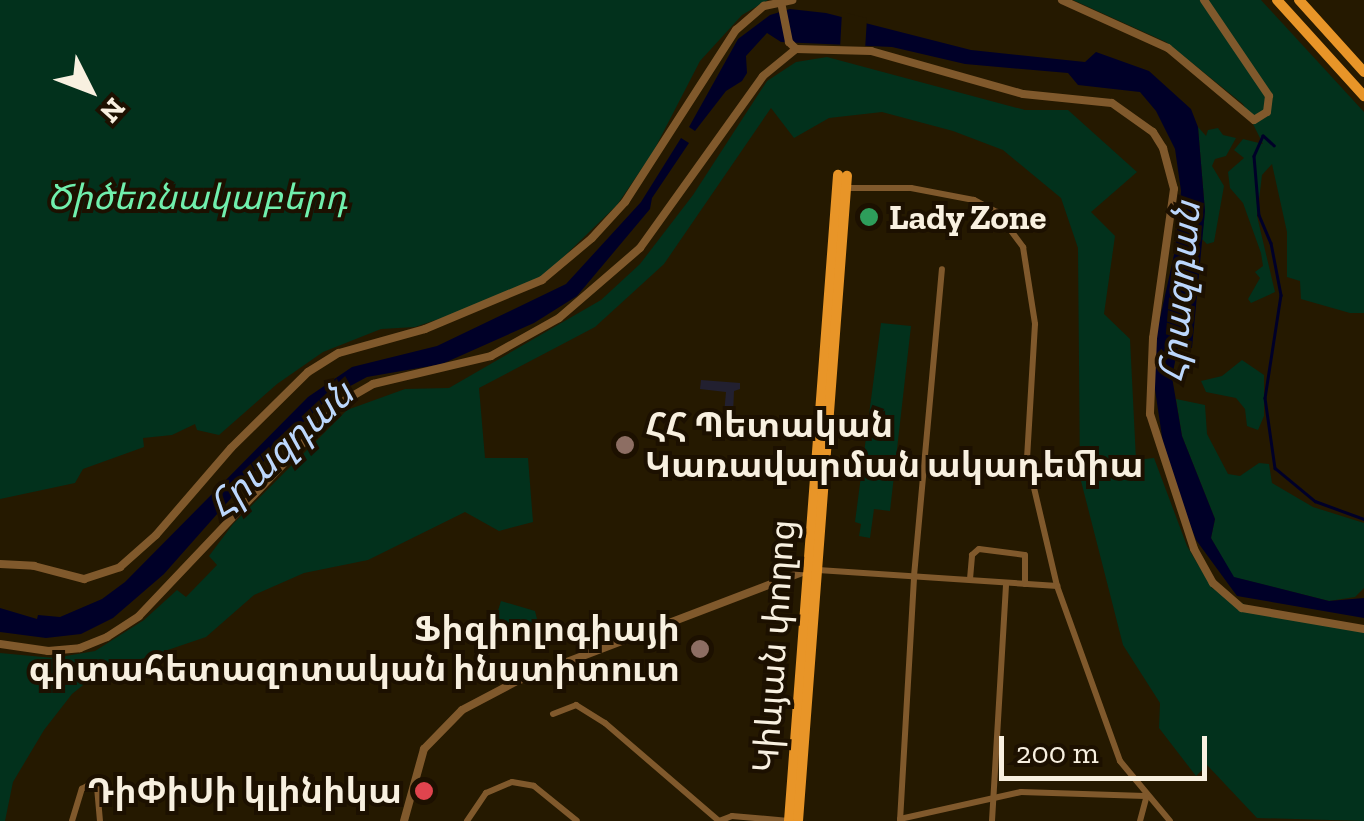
<!DOCTYPE html>
<meta charset="utf-8">
<style>
body{margin:0}
#map{position:relative;width:1364px;height:821px;overflow:hidden;background:#251900;font-family:"Zilla Slab","Noto Sans Armenian",serif}
div>[style]{position:absolute}
.industrial>*{inset:0;background:#222030}
.green>*{inset:0;background:#02311c}
.water>*{inset:0;background:#000028}
.pier>*{inset:0;background:#251900}
.stream>*{height:2.5px;margin:-1.25px;padding:0 1.25px;transform-origin:1.25px;border-radius:1.25px;background:#000028}
.minor>*{height:6px;margin:-3px;padding:0 3px;transform-origin:3px;border-radius:3px;background:#80592c}
.tertiary>*{height:8px;margin:-4px;padding:0 4px;transform-origin:4px;border-radius:4px;background:#80592c}
.primary>*{height:10px;margin:-5px;padding:0 5px;transform-origin:5px;border-radius:5px;background:#e89528}
.dots>*{width:28px;height:28px;translate:-50% -50%;box-sizing:border-box;border:5px solid #1c1000;border-radius:50%}
span{translate:-50% -50%;white-space:nowrap;text-align:center;line-height:1.15;-webkit-text-stroke:8px #1c1000;paint-order:stroke}
.park-label{font-size:35px;color:#70efad;font-style:italic}
.poi-label{font-size:35px;color:#f8f0e0;font-weight:700}
.left{translate:0 -50%;text-align:left}
.right{translate:-100% -50%;text-align:right}
.street-label{font-size:35px;color:#f8f0e0}
.water-label{font-size:38px;color:#bcd7fc;font-style:italic}
.north{position:absolute;left:40px;top:40px;width:100px;height:100px;-webkit-text-stroke:8px #1c1000;paint-order:stroke;rotate:132deg;font-size:28px;font-weight:700;line-height:40px;text-align:center;color:#f8f0e0}
.north::after{content:'';display:block;margin:auto;width:35px;height:45px;background:#f8f0e0;clip-path:polygon(50% 0,100% 100%,50% 72%,0 100%)}
.scale{position:absolute;left:999px;top:736px;width:208px;height:45px;box-sizing:border-box;border:5px solid #f8f0e0;border-top:0;padding-left:12px;font-size:30px;line-height:35px;white-space:nowrap;color:#f8f0e0;-webkit-text-stroke:8px #1c1000;paint-order:stroke}
</style>
<div id="map">
<div class="industrial">
<div style="clip-path:polygon(701px 380px,740px 383px,740px 389px,734px 391px,732px 437px,722px 436px,726px 392px,700px 389px)"></div>
</div>
<div class="green">
<div style="clip-path:polygon(0 0,768px 0,742px 15px,700px 61px,653px 152px,617px 205px,545px 275px,486px 303px,415px 327px,381px 329px,323px 352px,277px 384px,219px 435px,197px 430px,195px 424px,172px 435px,143px 438px,144px 447px,83px 469px,75px 483px,0 499px)"></div>
<div style="clip-path:polygon(1073px 0,1261px 0,1364px 112px,1364px 313px,1350px 313px,1301px 299px,1300px 281px,1287px 277px,1287px 232px,1272px 164px,1262px 175px,1257px 216px,1275px 292px,1251px 303px,1248px 299px,1260px 278px,1255px 272px,1263px 266px,1261px 253px,1243px 203px,1230px 188px,1228px 172px,1244px 158px,1234px 150px,1243px 139px,1263px 144px,1243px 104px,1166px 42px)"></div>
<div style="clip-path:polygon(827px 57px,1025px 110px,1068px 110px,1137px 172px,1091px 212px,1115px 236px,1104px 314px,1130px 339px,1136px 460px,1154px 458px,1187px 546px,1212px 588px,1252px 608px,1342px 626px,1364px 625px,1364px 821px,1257px 818px,1207px 765px,1196px 776px,1159px 728px,1160px 703px,1123px 645px,1080px 477px,1078px 248px,1061px 198px,1003px 150px,953px 131px,882px 112px,829px 118px,794px 138px,771px 108px,664px 264px,595px 327px,479px 388px,485px 458px,528px 458px,533px 522px,499px 531px,465px 512px,368px 560px,304px 573px,254px 595px,206px 637px,97px 674px,72px 694px,44px 730px,13px 782px,5px 821px,0 821px,0 653px,54px 658px,95px 651px,144px 620px,177px 590px,186px 597px,217px 565px,209px 556px,233px 524px,347px 410px,405px 389px,449px 388px,601px 300px,640px 264px,693px 195px,767px 81px,796px 62px)"></div>
<div style="clip-path:polygon(1198px 127px,1206px 136px,1208px 130px,1218px 128px,1223px 135px,1236px 138px,1226px 156px,1215px 159px,1212px 166px,1224px 186px,1214px 242px,1207px 244px,1202px 239px,1205px 211px)"></div>
<div style="clip-path:polygon(881px 323px,911px 326px,890px 511px,874px 509px,870px 538px,859px 536px,861px 524px,855px 522px)"></div>
<div style="clip-path:polygon(1242px 360px,1264px 375px,1264px 416px,1258px 430px,1247px 426px,1245px 409px,1236px 398px,1206px 392px,1201px 381px,1222px 376px)"></div>
<div style="clip-path:polygon(1176px 399px,1205px 405px,1207px 434px,1228px 474px,1240px 476px,1259px 463px,1269px 464px,1272px 483px,1313px 507px,1364px 523px,1364px 588px,1355px 597px,1329px 601px,1233px 577px,1211px 538px,1215px 519px,1182px 436px)"></div>
<div style="clip-path:polygon(501px 601px,535px 611px,539px 627px,521px 633px,496px 617px)"></div>
</div>
<div class="water">
<div style="clip-path:polygon(790px 9px,826px 13px,971px 50px,1085px 62px,1096px 52px,1149px 71px,1191px 109px,1198px 127px,1205px 211px,1192px 348px,1178px 347px,1172px 377px,1182px 436px,1215px 519px,1211px 538px,1234px 577px,1329px 601px,1364px 598px,1364px 618px,1237px 596px,1196px 540px,1166px 463px,1154px 383px,1157px 332px,1175px 250px,1181px 191px,1175px 149px,1156px 111px,1140px 92px,1078px 85px,1068px 73px,965px 64px,892px 47px,781px 42px,767px 33px,746px 56px,747px 73px,742px 81px,726px 91px,695px 131px,689px 127px,738px 39px,770px 15px)"></div>
<div style="clip-path:polygon(681px 138px,689px 143px,652px 198px,650px 209px,577px 296px,534px 323px,442px 364px,367px 377px,330px 397px,272px 452px,164px 574px,113px 618px,81px 634px,46px 638px,0 632px,0 608px,37px 619px,38px 615px,60px 617px,102px 599px,125px 582px,308px 397px,352px 367px,437px 346px,566px 284px,641px 202px)"></div>
</div>
<div class="pier">
<div style="clip-path:polygon(842px 12px,867px 18px,865px 50px,840px 49px)"></div>
</div>
<div class="stream">
<div style="left:1274px;top:146px;width:15px;rotate:-138deg"></div>
<div style="left:1263px;top:136px;width:22px;rotate:114deg"></div>
<div style="left:1254px;top:156px;width:59px;rotate:85.2deg"></div>
<div style="left:1259px;top:215px;width:30px;rotate:67deg"></div>
<div style="left:1271px;top:243px;width:53px;rotate:79.1deg"></div>
<div style="left:1281px;top:295px;width:104px;rotate:98.8deg"></div>
<div style="left:1265px;top:398px;width:71px;rotate:81.9deg"></div>
<div style="left:1275px;top:468px;width:52px;rotate:39.5deg"></div>
<div style="left:1315px;top:501px;width:52px;rotate:20.2deg"></div>
</div>
<div class="minor">
<div style="left:846px;top:188px;width:65px"></div>
<div style="left:911px;top:188px;width:64px;rotate:10.8deg"></div>
<div style="left:974px;top:200px;width:26px;rotate:28deg"></div>
<div style="left:997px;top:212px;width:44px;rotate:53.4deg"></div>
<div style="left:1023px;top:247px;width:78px;rotate:81.1deg"></div>
<div style="left:1035px;top:324px;width:134px;rotate:93.4deg"></div>
<div style="left:1027px;top:458px;width:131px;rotate:76.8deg"></div>
<div style="left:1057px;top:586px;width:186px;rotate:70.2deg"></div>
<div style="left:1120px;top:761px;width:78px;rotate:50.2deg"></div>
<div style="left:818px;top:570px;width:240px;rotate:3.8deg"></div>
<div style="left:970px;top:579px;width:24px;rotate:-85deg"></div>
<div style="left:972px;top:555px;width:9px;rotate:-41deg"></div>
<div style="left:979px;top:549px;width:46px;rotate:7.4deg"></div>
<div style="left:1025px;top:555px;width:29px;rotate:90deg"></div>
<div style="left:553px;top:714px;width:25px;rotate:-21deg"></div>
<div style="left:576px;top:705px;width:34px;rotate:32deg"></div>
<div style="left:605px;top:723px;width:150px;rotate:40.7deg"></div>
<div style="left:719px;top:821px;width:14px;rotate:-21deg"></div>
<div style="left:732px;top:816px;width:57px;rotate:5deg"></div>
<div style="left:900px;top:819px;width:124px;rotate:-12.6deg"></div>
<div style="left:1021px;top:792px;width:124px;rotate:1.8deg"></div>
<div style="left:72px;top:821px;width:34px;rotate:-73deg"></div>
<div style="left:82px;top:789px;width:9px;rotate:-32deg"></div>
<div style="left:90px;top:784px;width:8px;rotate:23deg"></div>
<div style="left:97px;top:787px;width:34px;rotate:85deg"></div>
<div style="left:467px;top:821px;width:34px;rotate:-56deg"></div>
<div style="left:486px;top:793px;width:28px;rotate:-23deg"></div>
<div style="left:512px;top:782px;width:22px;rotate:10deg"></div>
<div style="left:534px;top:786px;width:55px;rotate:39.1deg"></div>
<div style="left:900px;top:821px;width:245px;rotate:-86.7deg"></div>
<div style="left:914px;top:576px;width:308px;rotate:-84.8deg"></div>
<div style="left:992px;top:821px;width:238px;rotate:-86.6deg"></div>
<div style="left:1140px;top:821px;width:24px;rotate:-75deg"></div>
</div>
<div class="tertiary">
<div style="left:1062px;top:0;width:116px;rotate:24.4deg"></div>
<div style="left:1168px;top:48px;width:112px;rotate:39.9deg"></div>
<div style="left:1254px;top:120px;width:15px;rotate:-32deg"></div>
<div style="left:1267px;top:112px;width:16px;rotate:-83deg"></div>
<div style="left:1269px;top:96px;width:116px;rotate:-124.1deg"></div>
<div style="left:781px;top:2px;width:41px;rotate:78.7deg"></div>
<div style="left:789px;top:42px;width:10px;rotate:45deg"></div>
<div style="left:796px;top:49px;width:75px;rotate:1.5deg"></div>
<div style="left:871px;top:51px;width:158px;rotate:15.8deg"></div>
<div style="left:1023px;top:94px;width:89px;rotate:5.8deg"></div>
<div style="left:1112px;top:103px;width:50px;rotate:35.3deg"></div>
<div style="left:1153px;top:132px;width:19px;rotate:58deg"></div>
<div style="left:1163px;top:148px;width:42px;rotate:75deg"></div>
<div style="left:1174px;top:189px;width:150px;rotate:98deg"></div>
<div style="left:1153px;top:338px;width:76px;rotate:92.3deg"></div>
<div style="left:1150px;top:414px;width:142px;rotate:71.9deg"></div>
<div style="left:1194px;top:549px;width:39px;rotate:61deg"></div>
<div style="left:1213px;top:583px;width:38px;rotate:41deg"></div>
<div style="left:1242px;top:608px;width:124px;rotate:9.8deg"></div>
<div style="left:0;top:564px;width:34px;rotate:3deg"></div>
<div style="left:34px;top:566px;width:52px;rotate:14.6deg"></div>
<div style="left:84px;top:579px;width:38px;rotate:-18deg"></div>
<div style="left:120px;top:567px;width:48px;rotate:-41.6deg"></div>
<div style="left:156px;top:535px;width:115px;rotate:-49.2deg"></div>
<div style="left:231px;top:448px;width:108px;rotate:-44.6deg"></div>
<div style="left:308px;top:372px;width:36px;rotate:-32deg"></div>
<div style="left:339px;top:353px;width:89px;rotate:-15.6deg"></div>
<div style="left:425px;top:329px;width:127px;rotate:-22.7deg"></div>
<div style="left:542px;top:280px;width:65px;rotate:-40deg"></div>
<div style="left:592px;top:238px;width:49px;rotate:-47.5deg"></div>
<div style="left:625px;top:202px;width:205px;rotate:-57.2deg"></div>
<div style="left:736px;top:30px;width:37px;rotate:-41deg"></div>
<div style="left:764px;top:6px;width:29px;rotate:-12deg"></div>
<div style="left:0;top:644px;width:49px;rotate:8.3deg"></div>
<div style="left:48px;top:651px;width:32px;rotate:-5deg"></div>
<div style="left:80px;top:648px;width:29px;rotate:-22deg"></div>
<div style="left:107px;top:637px;width:38px;rotate:-33deg"></div>
<div style="left:139px;top:616px;width:295px;rotate:-46.5deg"></div>
<div style="left:342px;top:402px;width:36px;rotate:-30deg"></div>
<div style="left:373px;top:384px;width:121px;rotate:-13.3deg"></div>
<div style="left:491px;top:356px;width:78px;rotate:-29.2deg"></div>
<div style="left:559px;top:318px;width:107px;rotate:-40.8deg"></div>
<div style="left:640px;top:248px;width:211px;rotate:-54.4deg"></div>
<div style="left:763px;top:76px;width:43px;rotate:-39.3deg"></div>
<div style="left:404px;top:821px;width:75px;rotate:-74.5deg"></div>
<div style="left:424px;top:749px;width:54px;rotate:-45.7deg"></div>
<div style="left:462px;top:710px;width:62px;rotate:-27.8deg"></div>
<div style="left:517px;top:681px;width:311px;rotate:-20.9deg"></div>
</div>
<div class="primary">
<div style="left:1277px;top:0;width:130px;rotate:47.8deg"></div>
<div style="left:1299px;top:0;width:97px;rotate:47.9deg"></div>
<div style="left:789px;top:821px;width:648px;rotate:-85.66deg"></div>
<div style="left:798px;top:821px;width:647px;rotate:-85.66deg"></div>
</div>
<div class="dots">
<div style="left:869px;top:217px;background:#2e9e5b"></div>
<div style="left:625px;top:445px;background:#8d6e63"></div>
<div style="left:700px;top:649px;background:#8d6e63"></div>
<div style="left:424px;top:791px;background:#e0444e"></div>
</div>
<div class="park-label">
<span style="left:197px;top:197px">Ծիծեռնակաբերդ</span>
</div>
<div class="poi-label">
<span class="left" style="left:889px;top:217px">Lady Zone</span>
<span class="left" style="left:645px;top:445px">ՀՀ Պետական<br>Կառավարման ակադեմիա</span>
<span class="right" style="left:680px;top:649px">Ֆիզիոլոգիայի<br>գիտահետազոտական ինստիտուտ</span>
<span class="right" style="left:402px;top:791px">ԴիՓիՍի կլինիկա</span>
</div>
<div class="street-label">
<span style="left:774px;top:646px;rotate:-86deg">Կիևյան փողոց</span>
</div>
<div class="water-label">
<span style="left:1180px;top:292px;rotate:-85deg">Հրազդան</span>
<span style="left:281px;top:450px;rotate:-43deg">Հրազդան</span>
</div>
<div class="north">N</div>
<div class="scale">200 m</div>
</div>
